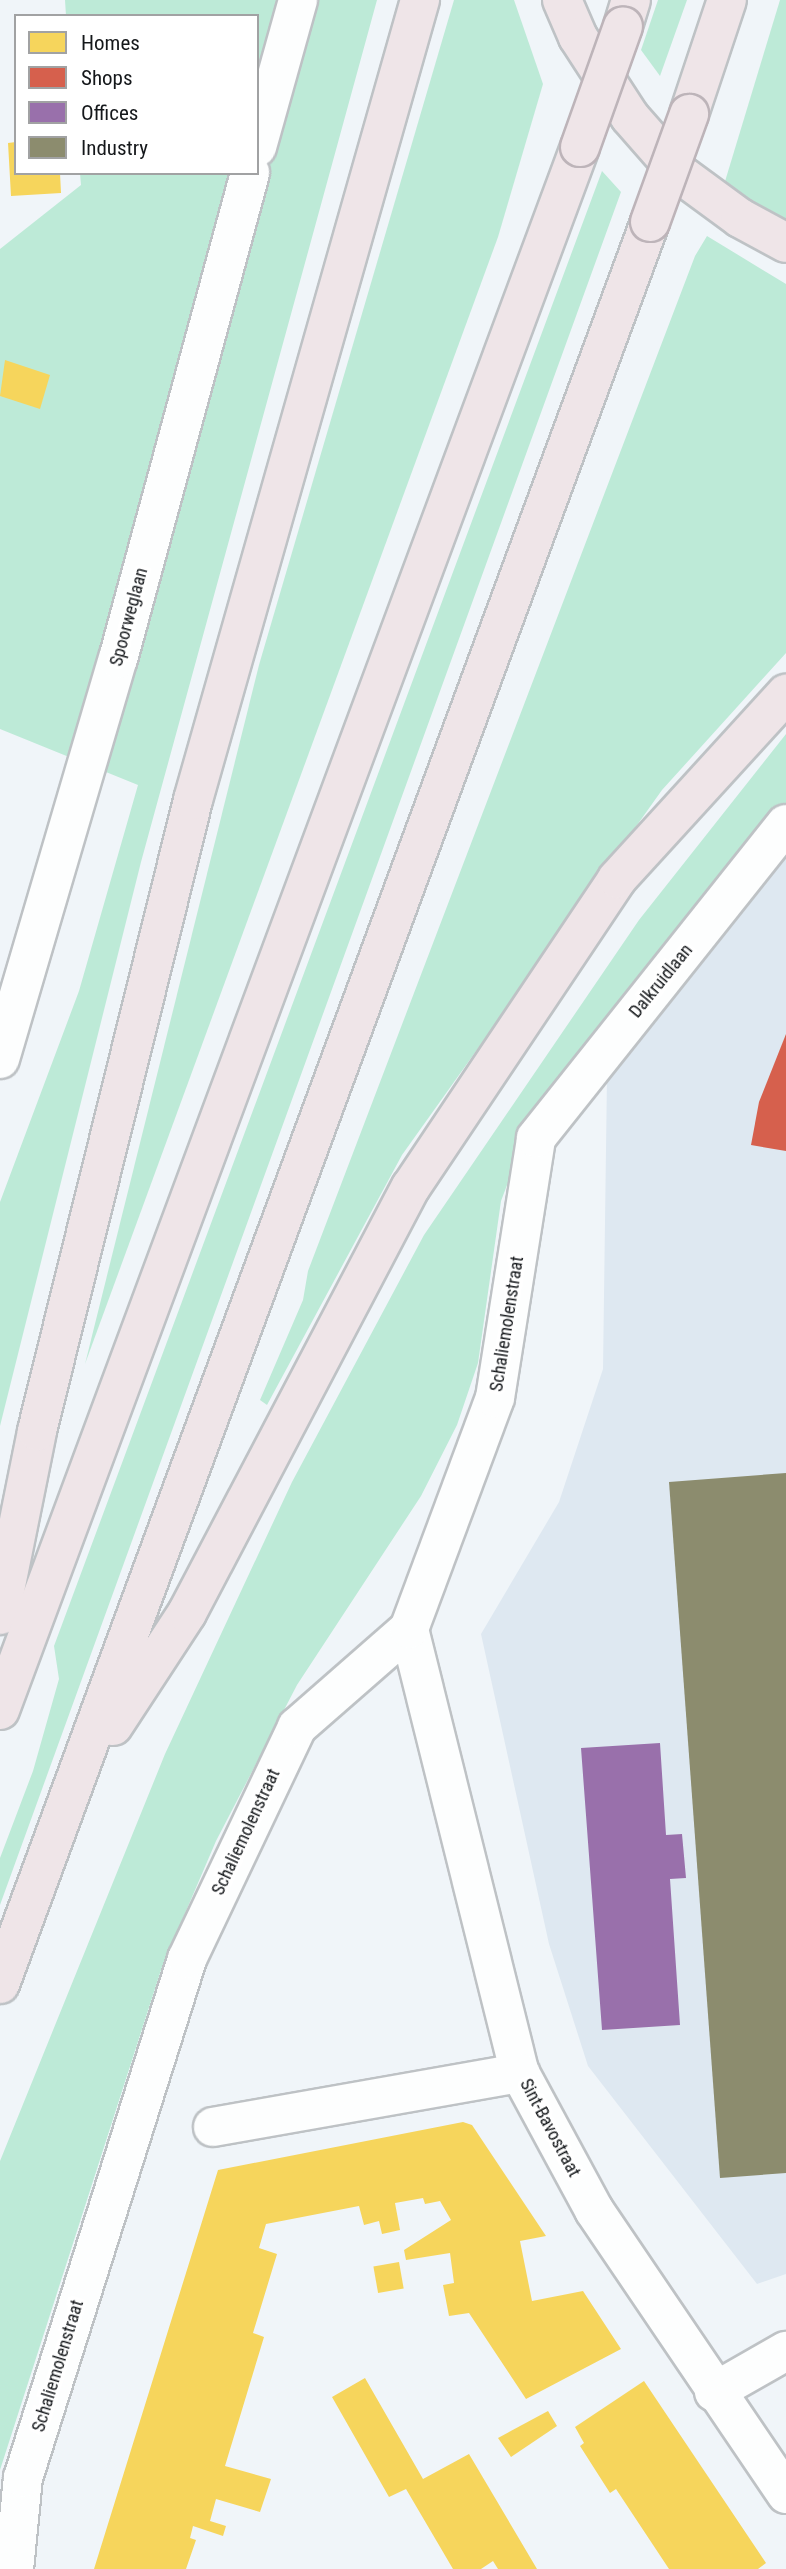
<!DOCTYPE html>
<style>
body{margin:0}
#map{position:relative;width:786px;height:2569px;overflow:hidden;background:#f0f5f9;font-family:"Roboto Condensed",sans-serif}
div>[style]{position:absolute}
.built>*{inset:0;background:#dee8f1}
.green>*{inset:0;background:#bdead7}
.homes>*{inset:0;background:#f6d55c;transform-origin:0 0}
.shops>*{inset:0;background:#d6604d}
.offices>*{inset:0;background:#9970ab}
.industry>*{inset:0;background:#8c8c6e}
.roads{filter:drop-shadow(2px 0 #bec2c5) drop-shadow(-2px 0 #bec2c5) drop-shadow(0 2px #bec2c5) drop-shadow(0 -2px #bec2c5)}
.street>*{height:38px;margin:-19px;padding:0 19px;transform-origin:19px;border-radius:19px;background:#fdfefe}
.highway>*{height:38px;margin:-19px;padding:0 19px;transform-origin:19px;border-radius:19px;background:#efe5e8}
.bridges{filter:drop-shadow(2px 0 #bdb4b9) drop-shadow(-2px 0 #bdb4b9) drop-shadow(0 2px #bdb4b9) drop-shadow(0 -2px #bdb4b9)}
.highway-bridge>*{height:38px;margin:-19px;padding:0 19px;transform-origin:19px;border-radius:19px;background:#efe5e8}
span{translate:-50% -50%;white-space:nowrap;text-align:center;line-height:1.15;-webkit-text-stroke:7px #fff;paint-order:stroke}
.street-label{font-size:18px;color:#14171a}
.legend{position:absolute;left:14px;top:14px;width:245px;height:161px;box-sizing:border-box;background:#fff;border:2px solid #a1a2a3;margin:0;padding:9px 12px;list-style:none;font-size:21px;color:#14171a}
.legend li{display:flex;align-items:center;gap:14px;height:35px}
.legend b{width:35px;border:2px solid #a1a2a3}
</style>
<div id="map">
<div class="built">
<div style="clip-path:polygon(786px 836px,786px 2274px,757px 2284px,588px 2066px,549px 1944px,481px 1634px,559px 1502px,603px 1369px,607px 1076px)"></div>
</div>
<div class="green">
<div style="clip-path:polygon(65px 0,377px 0,141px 862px,0 1426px,0 1202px,79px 991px,138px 785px,0 729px,0 249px,81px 185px,80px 173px,257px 173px,257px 16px,66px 16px)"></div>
<div style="clip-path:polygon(454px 0,514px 0,543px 84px,498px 237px,85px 1364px,259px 665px)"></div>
<div style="clip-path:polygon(658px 0,687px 0,660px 76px,641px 50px)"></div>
<div style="clip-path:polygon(780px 0,786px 0,786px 219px,723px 188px)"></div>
<div style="clip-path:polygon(602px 171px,621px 192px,0 1905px,0 1858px,33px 1771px,59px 1679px,54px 1646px)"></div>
<div style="clip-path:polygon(707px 236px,786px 284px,786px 653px,662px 790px,402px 1155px,267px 1405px,260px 1400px,303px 1300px,308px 1271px,695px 256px)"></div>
<div style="clip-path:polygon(786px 734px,786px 806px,518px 1156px,501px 1201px,478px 1363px,457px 1425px,421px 1496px,297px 1685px,216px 1841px,162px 1967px,0 2470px,0 2161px,165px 1754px,292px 1482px,424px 1235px,639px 920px)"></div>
</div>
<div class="homes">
<div style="clip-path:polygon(16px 142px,16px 173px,60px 173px,61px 193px,11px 196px,8px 143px)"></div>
<div style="clip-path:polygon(5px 360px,50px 375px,40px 409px,0 396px)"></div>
<div style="clip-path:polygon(463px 2122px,472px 2125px,546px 2236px,520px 2241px,532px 2301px,583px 2291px,621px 2349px,526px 2399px,469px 2313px,449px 2316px,443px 2285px,454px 2283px,450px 2253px,406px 2260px,404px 2250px,451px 2220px,440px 2201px,425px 2204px,423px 2198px,395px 2203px,400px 2230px,382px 2234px,379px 2221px,364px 2225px,359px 2206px,266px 2224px,259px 2248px,277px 2254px,253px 2333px,264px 2337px,225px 2466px,271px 2479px,260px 2512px,216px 2499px,210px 2521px,226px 2526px,223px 2536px,193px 2526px,190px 2538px,196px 2540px,186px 2569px,94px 2569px,218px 2170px)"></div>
<div style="left:399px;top:2262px;width:27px;height:26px;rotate:80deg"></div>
<div style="clip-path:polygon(365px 2378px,423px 2479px,469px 2454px,537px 2569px,498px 2569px,493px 2561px,481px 2569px,453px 2569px,406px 2489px,389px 2497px,332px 2397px)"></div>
<div style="clip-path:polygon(644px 2381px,766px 2563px,758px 2569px,669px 2569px,616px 2489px,610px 2493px,580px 2446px,584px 2443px,575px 2427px)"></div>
<div style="clip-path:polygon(548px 2411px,557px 2426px,511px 2457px,498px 2438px)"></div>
</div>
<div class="shops">
<div style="clip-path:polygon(786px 1034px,786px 1151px,751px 1145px,759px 1102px)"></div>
</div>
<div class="offices">
<div style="clip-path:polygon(660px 1743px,666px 1835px,682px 1834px,686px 1878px,670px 1879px,680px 2025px,602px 2030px,581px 1748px)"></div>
</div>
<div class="industry">
<div style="clip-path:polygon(786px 1473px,786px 2173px,720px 2178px,669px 1482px)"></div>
</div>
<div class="roads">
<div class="street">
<div style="left:257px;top:147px;width:153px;rotate:-74.4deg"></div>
<div style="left:0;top:1059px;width:417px;rotate:-73.6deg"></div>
<div style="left:118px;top:659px;width:504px;rotate:-74.8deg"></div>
<div style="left:409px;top:1629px;width:458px;rotate:76deg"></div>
<div style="left:520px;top:2073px;width:156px;rotate:61.6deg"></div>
<div style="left:594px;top:2210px;width:343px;rotate:55.9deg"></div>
<div style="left:213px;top:2127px;width:312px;rotate:-10deg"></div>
<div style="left:714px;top:2392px;width:83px;rotate:-29.7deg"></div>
<div style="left:14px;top:2569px;width:91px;rotate:-84.4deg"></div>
<div style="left:23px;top:2478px;width:544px;rotate:-72.46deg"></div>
<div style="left:187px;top:1959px;width:257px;rotate:-64.6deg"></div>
<div style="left:297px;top:1727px;width:149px;rotate:-41.2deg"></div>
<div style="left:409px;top:1629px;width:246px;rotate:-69.6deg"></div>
<div style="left:495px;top:1398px;width:263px;rotate:-81deg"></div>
<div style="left:536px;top:1138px;width:401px;rotate:-51.5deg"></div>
</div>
<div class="highway">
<div style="left:562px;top:0;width:40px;rotate:66.6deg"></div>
<div style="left:578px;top:37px;width:95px;rotate:57deg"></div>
<div style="left:630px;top:117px;width:76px;rotate:48.7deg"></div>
<div style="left:680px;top:174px;width:74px;rotate:36.3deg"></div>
<div style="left:740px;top:218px;width:52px;rotate:28.5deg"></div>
<div style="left:623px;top:26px;width:27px;rotate:-73deg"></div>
<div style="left:689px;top:114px;width:120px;rotate:-71.6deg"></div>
<div style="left:0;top:1615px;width:188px;rotate:-78.6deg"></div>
<div style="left:37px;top:1431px;width:650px;rotate:-76.11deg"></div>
<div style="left:193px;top:800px;width:832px;rotate:-74.16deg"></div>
<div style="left:0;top:1710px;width:1667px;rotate:-69.64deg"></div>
<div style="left:113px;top:1726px;width:135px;rotate:-56.8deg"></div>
<div style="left:187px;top:1613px;width:481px;rotate:-62.3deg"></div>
<div style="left:411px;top:1187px;width:371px;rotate:-56.2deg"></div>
<div style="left:617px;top:879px;width:251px;rotate:-47.6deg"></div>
<div style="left:0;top:1984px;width:1878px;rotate:-69.75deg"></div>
</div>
</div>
<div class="bridges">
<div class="highway-bridge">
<div style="left:580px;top:147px;width:128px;rotate:-70.4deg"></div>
<div style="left:650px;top:222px;width:115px;rotate:-70.1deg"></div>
</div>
</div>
<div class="street-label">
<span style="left:129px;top:617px;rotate:-75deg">Spoorweglaan</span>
<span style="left:661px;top:981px;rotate:-51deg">Dalkruidlaan</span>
<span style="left:507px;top:1324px;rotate:-81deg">Schaliemolenstraat</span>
<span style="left:246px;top:1832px;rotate:-65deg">Schaliemolenstraat</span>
<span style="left:550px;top:2128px;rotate:62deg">Sint-Bavostraat</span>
<span style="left:58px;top:2366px;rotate:-73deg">Schaliemolenstraat</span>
</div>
<ul class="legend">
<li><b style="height:19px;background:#f6d55c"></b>Homes</li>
<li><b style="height:19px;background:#d6604d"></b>Shops</li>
<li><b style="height:19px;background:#9970ab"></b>Offices</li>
<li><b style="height:19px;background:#8c8c6e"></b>Industry</li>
</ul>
</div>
